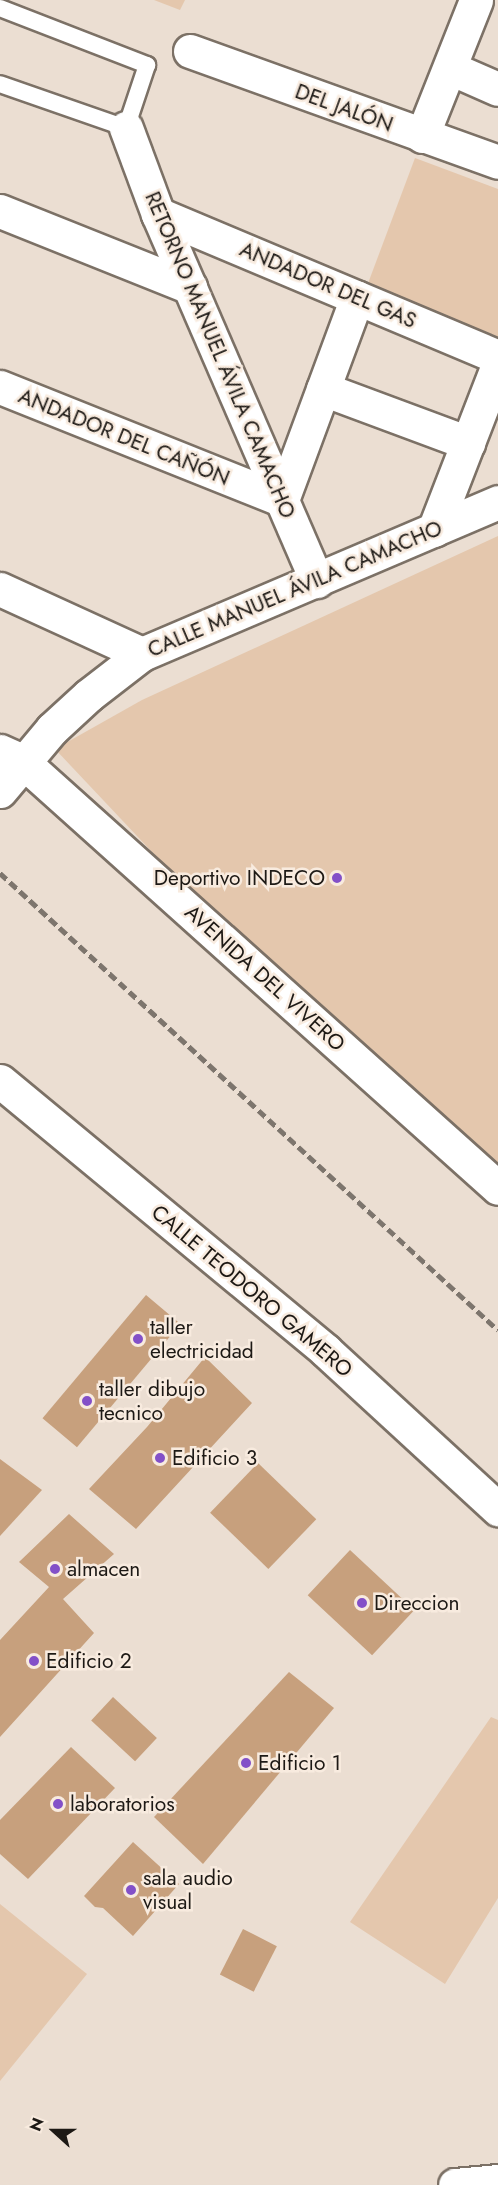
<!DOCTYPE html>
<meta charset="utf-8">
<style>
body{margin:0}
#map{position:relative;width:498px;height:2185px;overflow:hidden;background:#ebded2;font-family:Jost,sans-serif}
div>[style]{position:absolute}
.green>*{inset:0;background:#e4c7ad}
.building>*{inset:0;background:#c7a07d;transform-origin:0 0}
.roads{filter:drop-shadow(2px 0 #7c7166) drop-shadow(-2px 0 #7c7166) drop-shadow(0 2px #7c7166) drop-shadow(0 -2px #7c7166)}
.lane>*{height:16px;margin:-8px;padding:0 8px;transform-origin:8px;border-radius:8px;background:#fff}
.street>*{height:33px;margin:-16.5px;padding:0 16.5px;transform-origin:16.5px;border-radius:16.5px;background:#fff}
.secondary>*{height:33px;margin:-16.5px;padding:0 16.5px;transform-origin:16.5px;border-radius:16.5px;background:#fff}
.rail>*{height:4.5px;margin-top:-2.25px;transform-origin:0;background:repeating-linear-gradient(90deg,#7d756d 0 9px,transparent 0 13.5px)}
.dots>*{width:16px;height:16px;translate:-50% -50%;box-sizing:border-box;border:3px solid #f8ebdf;border-radius:50%}
span{translate:-50% -50%;white-space:nowrap;text-align:center;line-height:1.15;-webkit-text-stroke:5px #f8ebdf;paint-order:stroke}
.street-label{font-size:21px;color:#1d1915}
.poi-label{font-size:21px;color:#1d1915}
.right{translate:-100% -50%;text-align:right}
.left{translate:0 -50%;text-align:left}
.north{position:absolute;left:24px;top:2101px;width:60px;height:60px;-webkit-text-stroke:4px #f8ebdf;paint-order:stroke;rotate:291deg;font-size:16px;font-weight:700;line-height:24px;text-align:center;color:#1d1915}
.north::after{content:'';display:block;margin:auto;width:21px;height:27px;background:#1d1915;clip-path:polygon(50% 0,100% 100%,50% 72%,0 100%)}
</style>
<div id="map">
<div class="green">
<div style="clip-path:polygon(154px 0,185px 0,180px 10px)"></div>
<div style="clip-path:polygon(415px 158px,498px 189px,498px 345px,364px 294px)"></div>
<div style="clip-path:polygon(498px 536px,498px 1182px,299px 1008px,55px 749px,142px 700px)"></div>
<div style="clip-path:polygon(491px 1717px,498px 1720px,498px 1898px,445px 1984px,350px 1922px)"></div>
<div style="clip-path:polygon(0 1904px,87px 1974px,0 2081px)"></div>
</div>
<div class="building">
<div style="left:146px;top:1295px;width:45px;height:161px;rotate:40deg"></div>
<div style="clip-path:polygon(205px 1357px,252px 1403px,136px 1529px,89px 1489px,147px 1427px)"></div>
<div style="clip-path:polygon(0 1459px,42px 1490px,0 1536px)"></div>
<div style="left:258px;top:1463px;width:81px;height:69px;rotate:44deg"></div>
<div style="clip-path:polygon(69px 1514px,114px 1554px,63px 1599px,94px 1633px,0 1737px,0 1640px,49px 1587px,19px 1562px)"></div>
<div style="left:350px;top:1550px;width:88px;height:62px;rotate:43deg"></div>
<div style="clip-path:polygon(289px 1672px,334px 1708px,203px 1864px,154px 1817px)"></div>
<div style="left:113px;top:1697px;width:60px;height:32px;rotate:43deg"></div>
<div style="clip-path:polygon(71px 1747px,115px 1788px,28px 1879px,0 1854px,0 1820px)"></div>
<div style="clip-path:polygon(133px 1842px,179px 1884px,133px 1936px,103px 1908px,95px 1907px,84px 1896px)"></div>
<div style="left:243px;top:1929px;width:38px;height:51px;rotate:27deg"></div>
</div>
<div class="roads">
<div class="lane">
<div style="left:0;top:8px;width:158px;rotate:21.2deg"></div>
<div style="left:147px;top:65px;width:66px;rotate:108.4deg"></div>
<div style="left:126px;top:128px;width:133px;rotate:-160.8deg"></div>
</div>
<div class="street">
<div style="left:190px;top:51px;width:327px;rotate:19.8deg"></div>
<div style="left:450px;top:68px;width:52px;rotate:23.6deg"></div>
<div style="left:126px;top:128px;width:92px;rotate:69.6deg"></div>
<div style="left:158px;top:214px;width:400px;rotate:66.6deg"></div>
<div style="left:422px;top:136px;width:146px;rotate:-68.3deg"></div>
<div style="left:0;top:211px;width:205px;rotate:21.8deg"></div>
<div style="left:158px;top:214px;width:369px;rotate:22.8deg"></div>
<div style="left:0;top:387px;width:304px;rotate:21.8deg"></div>
<div style="left:282px;top:500px;width:216px;rotate:-69.7deg"></div>
<div style="left:323px;top:389px;width:155px;rotate:20.4deg"></div>
<div style="left:434px;top:530px;width:177px;rotate:-68.8deg"></div>
<div style="left:0;top:589px;width:156px;rotate:24.6deg"></div>
<div style="left:0;top:751px;width:24px;rotate:24deg"></div>
<div style="left:22px;top:761px;width:639px;rotate:41.89deg"></div>
<div style="left:0;top:1081px;width:423px;rotate:39.6deg"></div>
<div style="left:326px;top:1351px;width:234px;rotate:42.6deg"></div>
<div style="left:455px;top:2185px;width:43px;rotate:-5.3deg"></div>
</div>
<div class="secondary">
<div style="left:0;top:791px;width:81px;rotate:-50deg"></div>
<div style="left:52px;top:729px;width:50px;rotate:-42.6deg"></div>
<div style="left:89px;top:695px;width:67px;rotate:-37.7deg"></div>
<div style="left:142px;top:654px;width:387px;rotate:-23.1deg"></div>
</div>
</div>
<div class="rail">
<div style="left:0;top:873px;width:676px;rotate:42.54deg"></div>
</div>
<div class="dots">
<div style="left:337px;top:878px;background:#8350c8"></div>
<div style="left:138px;top:1339px;background:#8350c8"></div>
<div style="left:87px;top:1401px;background:#8350c8"></div>
<div style="left:160px;top:1458px;background:#8350c8"></div>
<div style="left:55px;top:1569px;background:#8350c8"></div>
<div style="left:362px;top:1603px;background:#8350c8"></div>
<div style="left:34px;top:1661px;background:#8350c8"></div>
<div style="left:246px;top:1763px;background:#8350c8"></div>
<div style="left:58px;top:1804px;background:#8350c8"></div>
<div style="left:131px;top:1890px;background:#8350c8"></div>
</div>
<div class="street-label">
<span style="left:344px;top:108px;rotate:20deg">DEL JALÓN</span>
<span style="left:328px;top:285px;rotate:23deg">ANDADOR DEL GAS</span>
<span style="left:220px;top:355px;rotate:67deg">RETORNO MANUEL ÁVILA CAMACHO</span>
<span style="left:124px;top:437px;rotate:22deg">ANDADOR DEL CAÑÓN</span>
<span style="left:295px;top:589px;rotate:-23deg">CALLE MANUEL ÁVILA CAMACHO</span>
<span style="left:265px;top:978px;rotate:42deg">AVENIDA DEL VIVERO</span>
<span style="left:252px;top:1291px;rotate:40deg">CALLE TEODORO GAMERO</span>
</div>
<div class="poi-label">
<span class="right" style="left:325px;top:878px">Deportivo INDECO</span>
<span class="left" style="left:150px;top:1339px">taller<br>electricidad</span>
<span class="left" style="left:99px;top:1401px">taller dibujo<br>tecnico</span>
<span class="left" style="left:172px;top:1458px">Edificio 3</span>
<span class="left" style="left:67px;top:1569px">almacen</span>
<span class="left" style="left:374px;top:1603px">Direccion</span>
<span class="left" style="left:46px;top:1661px">Edificio 2</span>
<span class="left" style="left:258px;top:1763px">Edificio 1</span>
<span class="left" style="left:70px;top:1804px">laboratorios</span>
<span class="left" style="left:143px;top:1890px">sala audio<br>visual</span>
</div>
<div class="north">N</div>
</div>
